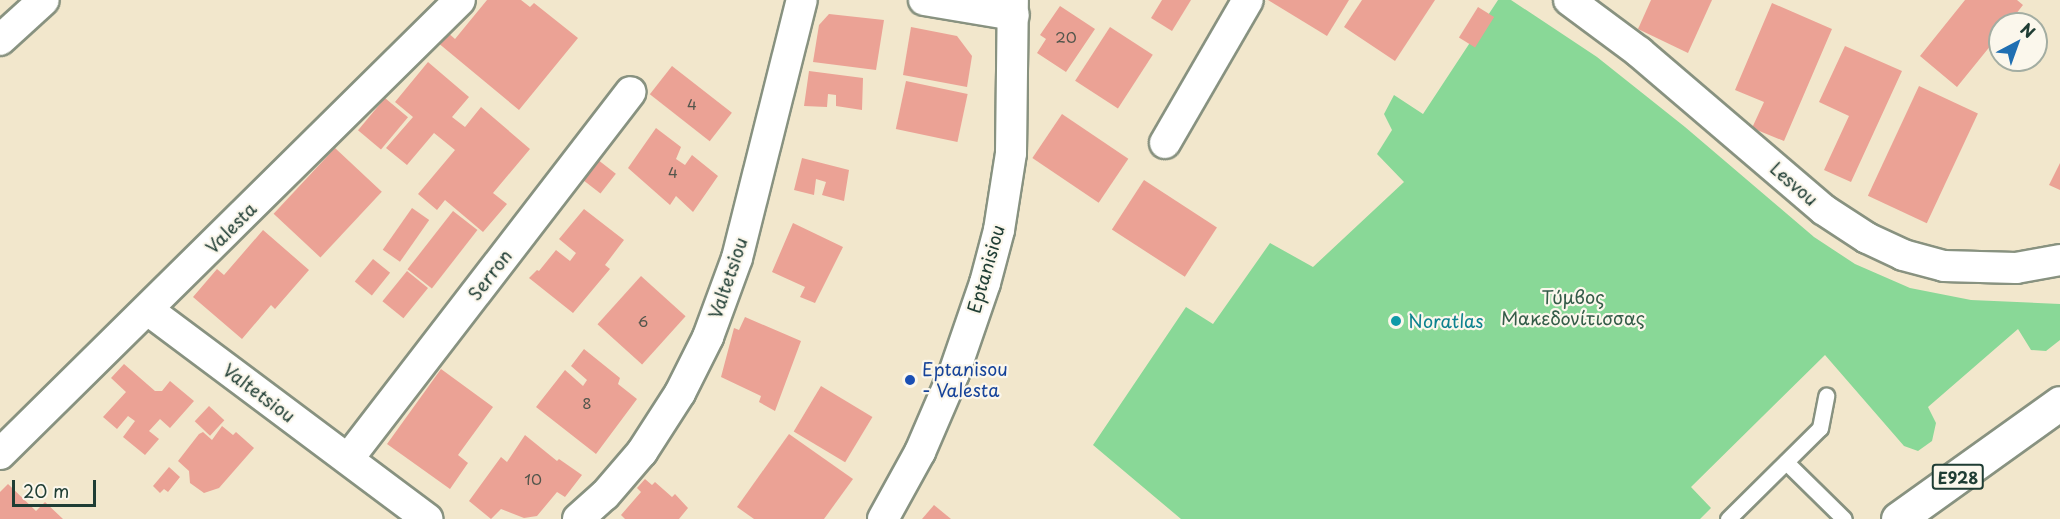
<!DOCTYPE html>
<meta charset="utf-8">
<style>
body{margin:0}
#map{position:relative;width:2060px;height:519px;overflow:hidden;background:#f2e7cc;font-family:"Playpen Sans",sans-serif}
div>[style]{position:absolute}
.green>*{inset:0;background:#89d897}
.building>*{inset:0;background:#eba295;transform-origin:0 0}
.roads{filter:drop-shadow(2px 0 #889280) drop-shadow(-2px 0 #889280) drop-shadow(0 2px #889280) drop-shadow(0 -2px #889280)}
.service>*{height:15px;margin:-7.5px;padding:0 7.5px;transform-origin:7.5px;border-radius:7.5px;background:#fff}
.minor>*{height:30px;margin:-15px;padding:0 15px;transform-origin:15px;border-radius:15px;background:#fff}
.primary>*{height:33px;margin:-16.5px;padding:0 16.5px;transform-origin:16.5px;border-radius:16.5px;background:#fff}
.dots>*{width:16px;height:16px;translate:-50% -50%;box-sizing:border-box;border:3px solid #fbf7ec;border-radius:50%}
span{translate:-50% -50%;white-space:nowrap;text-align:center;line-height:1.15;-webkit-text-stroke:4.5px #fbf7ec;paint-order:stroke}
.number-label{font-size:15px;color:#52564c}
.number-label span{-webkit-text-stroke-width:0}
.shield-label span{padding:2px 4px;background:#fbf7ec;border:2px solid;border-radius:4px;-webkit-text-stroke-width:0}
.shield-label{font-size:16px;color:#1f3d34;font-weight:700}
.street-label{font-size:18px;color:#1f3d34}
.park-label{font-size:18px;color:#345c48}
.culture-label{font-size:18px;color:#0d838f}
.left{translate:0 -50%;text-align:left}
.transit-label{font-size:18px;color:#164399}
.north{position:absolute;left:1988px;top:12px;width:60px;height:60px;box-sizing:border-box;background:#fbf7ec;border:2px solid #a3ada2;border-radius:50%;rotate:41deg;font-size:16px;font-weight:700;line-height:24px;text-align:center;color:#1f3d34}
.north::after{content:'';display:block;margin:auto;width:21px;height:27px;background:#1f6fb2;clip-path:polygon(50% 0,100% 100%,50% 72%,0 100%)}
.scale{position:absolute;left:12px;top:480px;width:84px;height:27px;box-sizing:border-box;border:3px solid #1f3d34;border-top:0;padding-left:8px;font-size:18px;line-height:21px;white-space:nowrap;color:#1f3d34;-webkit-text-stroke:4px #fbf7ec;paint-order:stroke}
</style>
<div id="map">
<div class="green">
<div style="clip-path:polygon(1498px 0,1511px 0,1597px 57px,1685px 127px,1814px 237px,1855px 264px,1910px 288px,1971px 300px,2060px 304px,2060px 340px,2046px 351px,2031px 350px,2018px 329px,1928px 407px,1936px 423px,1932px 441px,1918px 451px,1904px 446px,1825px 355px,1691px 487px,1711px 508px,1700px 519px,1181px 519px,1093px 445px,1186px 307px,1213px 324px,1270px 243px,1313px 267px,1404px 182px,1377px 154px,1392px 130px,1384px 114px,1394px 95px,1423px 114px)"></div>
</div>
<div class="building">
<div style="clip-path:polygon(487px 0,521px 0,530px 7px,534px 3px,578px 38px,519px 110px,437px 42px,446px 31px,455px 39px)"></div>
<div style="clip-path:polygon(1162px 0,1191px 0,1172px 31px,1151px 18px)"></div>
<div style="clip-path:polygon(1268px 0,1349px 0,1327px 36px)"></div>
<div style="clip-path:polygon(1362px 0,1435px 0,1395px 61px,1344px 27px)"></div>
<div style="clip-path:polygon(1651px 0,1712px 0,1688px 53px,1638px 29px)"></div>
<div style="clip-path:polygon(1965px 0,2017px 0,2023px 5px,2008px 24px,2000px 24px,2000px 34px,1957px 87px,1920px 56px)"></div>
<div style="clip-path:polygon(1772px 3px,1832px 29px,1784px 141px,1752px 128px,1764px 102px,1735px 90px)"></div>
<div style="clip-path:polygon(1060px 6px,1095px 29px,1066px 72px,1037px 53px,1046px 39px,1040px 35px)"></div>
<div style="left:1478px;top:7px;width:19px;height:36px;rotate:32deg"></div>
<div style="clip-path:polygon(829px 14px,884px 20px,876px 70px,813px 62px,819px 25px)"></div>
<div style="clip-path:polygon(911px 27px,957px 36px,972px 56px,967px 87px,903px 75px)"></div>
<div style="left:1110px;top:27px;width:51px;height:64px;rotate:33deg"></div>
<div style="clip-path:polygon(1845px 46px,1902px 71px,1851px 182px,1824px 170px,1849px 116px,1819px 102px)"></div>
<div style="clip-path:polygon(428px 62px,469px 97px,452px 117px,465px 127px,481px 107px,530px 149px,493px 193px,507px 204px,483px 232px,445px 200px,437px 210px,418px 194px,455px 150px,434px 133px,407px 165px,386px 148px,413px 117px,395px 102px)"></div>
<div style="left:672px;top:66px;width:76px;height:36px;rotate:38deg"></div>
<div style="clip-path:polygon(809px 71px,863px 78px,862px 110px,836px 106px,836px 95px,828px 94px,827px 107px,804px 106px)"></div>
<div style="left:906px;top:81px;width:63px;height:49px;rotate:12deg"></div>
<div style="left:1919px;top:86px;width:65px;height:121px;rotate:25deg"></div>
<div style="left:385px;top:98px;width:30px;height:42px;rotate:40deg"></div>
<div style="left:1062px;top:114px;width:80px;height:53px;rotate:34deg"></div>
<div style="clip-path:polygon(656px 128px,681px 147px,676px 159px,685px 165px,692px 155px,718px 176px,693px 212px,676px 196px,670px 205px,628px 168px)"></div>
<div style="left:335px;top:148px;width:64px;height:90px;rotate:43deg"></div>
<div style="left:593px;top:156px;width:29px;height:25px;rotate:38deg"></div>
<div style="clip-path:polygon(802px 158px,849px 170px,844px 201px,822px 195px,826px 182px,816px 179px,814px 195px,794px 190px)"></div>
<div style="clip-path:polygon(2060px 163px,2060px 190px,2049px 185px)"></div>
<div style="left:1144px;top:180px;width:87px;height:59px;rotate:33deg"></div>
<div style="left:412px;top:208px;width:21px;height:51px;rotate:35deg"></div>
<div style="clip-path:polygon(584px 209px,624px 240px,605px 265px,610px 269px,573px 313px,529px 278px,537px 270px,539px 271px,556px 250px,570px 261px,576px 253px,559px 239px)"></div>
<div style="left:453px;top:211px;width:31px;height:74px;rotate:38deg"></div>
<div style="clip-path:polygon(793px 223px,843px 247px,815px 303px,800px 297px,805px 287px,772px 272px)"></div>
<div style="clip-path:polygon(263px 230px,309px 270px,275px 309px,271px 305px,242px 339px,193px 297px,217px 269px,224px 275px)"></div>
<div style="left:373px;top:259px;width:22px;height:29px;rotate:39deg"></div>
<div style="left:407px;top:271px;width:27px;height:39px;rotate:39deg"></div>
<div style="left:641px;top:276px;width:60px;height:65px;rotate:42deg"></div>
<div style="clip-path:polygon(745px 317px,801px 341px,775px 411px,759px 402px,761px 396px,721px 377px,734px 328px,739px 330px)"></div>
<div style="clip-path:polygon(584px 349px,620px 378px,618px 384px,637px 399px,596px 454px,536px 407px,565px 370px,583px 386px,587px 380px,571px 366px)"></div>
<div style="clip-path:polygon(124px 364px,155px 391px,162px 391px,170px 381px,194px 401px,170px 428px,160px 419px,149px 431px,159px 439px,145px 455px,123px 437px,135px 421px,128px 416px,117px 429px,103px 417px,126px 392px,111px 378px)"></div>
<div style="clip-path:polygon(441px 369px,493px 407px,458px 455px,468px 463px,450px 489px,387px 444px)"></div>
<div style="left:821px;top:386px;width:60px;height:53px;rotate:31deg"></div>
<div style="left:209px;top:406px;width:21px;height:21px;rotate:43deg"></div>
<div style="clip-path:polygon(222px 426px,233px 435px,236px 432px,254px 448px,219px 488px,204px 493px,190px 483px,189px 471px,178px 461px,199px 434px,203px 432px,212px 440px)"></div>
<div style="clip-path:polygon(789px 434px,853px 479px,824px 519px,754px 519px,737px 507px)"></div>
<div style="clip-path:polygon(525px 435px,557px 461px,559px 459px,582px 475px,565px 497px,557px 492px,537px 516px,524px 518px,501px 509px,491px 519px,469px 501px,501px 457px,507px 462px)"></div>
<div style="clip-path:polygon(169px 467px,180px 477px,168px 492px,164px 489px,160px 493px,153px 486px)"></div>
<div style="clip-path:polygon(645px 479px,652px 485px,655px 482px,672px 497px,675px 494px,688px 508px,679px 519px,625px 519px,621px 515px,641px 492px,637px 488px)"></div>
<div style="clip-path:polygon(8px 484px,36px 511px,45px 502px,63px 519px,0 519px,0 492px)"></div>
<div style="clip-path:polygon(934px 505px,951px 519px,922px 519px)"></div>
</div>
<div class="roads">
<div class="service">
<div style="left:1786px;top:462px;width:81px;rotate:44.5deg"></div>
<div style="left:1728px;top:519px;width:129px;rotate:-44.7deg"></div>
<div style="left:1820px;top:428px;width:33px;rotate:-79deg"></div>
</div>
<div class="minor">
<div style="left:924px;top:0;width:91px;rotate:9.5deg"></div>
<div style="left:1569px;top:0;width:87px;rotate:36.6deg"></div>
<div style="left:1639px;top:52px;width:243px;rotate:40.5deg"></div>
<div style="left:1824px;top:210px;width:51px;rotate:33.1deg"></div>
<div style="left:1867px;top:238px;width:40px;rotate:25deg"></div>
<div style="left:1903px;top:255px;width:42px;rotate:15deg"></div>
<div style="left:1944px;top:266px;width:72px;rotate:1.6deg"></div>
<div style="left:2016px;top:268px;width:45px;rotate:-10.3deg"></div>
<div style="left:0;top:40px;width:59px;rotate:-42.3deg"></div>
<div style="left:1165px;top:143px;width:165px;rotate:-59.9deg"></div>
<div style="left:148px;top:310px;width:349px;rotate:36.8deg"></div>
<div style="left:0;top:454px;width:646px;rotate:-44.62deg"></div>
<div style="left:348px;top:459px;width:463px;rotate:-52.4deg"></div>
<div style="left:578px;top:519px;width:36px;rotate:-42deg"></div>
<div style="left:605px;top:495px;width:57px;rotate:-49.3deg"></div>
<div style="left:642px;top:452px;width:70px;rotate:-57.2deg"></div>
<div style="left:680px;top:393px;width:63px;rotate:-63.4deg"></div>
<div style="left:708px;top:337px;width:84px;rotate:-69.8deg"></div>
<div style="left:737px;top:258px;width:266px;rotate:-75.9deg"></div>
<div style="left:883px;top:519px;width:77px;rotate:-61.1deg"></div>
<div style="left:920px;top:452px;width:86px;rotate:-66.7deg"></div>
<div style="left:954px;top:373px;width:95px;rotate:-71deg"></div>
<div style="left:985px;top:283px;width:55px;rotate:-75.2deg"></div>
<div style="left:999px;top:230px;width:78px;rotate:-81.1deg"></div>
<div style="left:1011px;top:153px;width:153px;rotate:-89.3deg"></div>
</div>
<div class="primary">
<div style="left:1898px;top:519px;width:199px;rotate:-35.6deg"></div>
</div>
</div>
<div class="dots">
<div style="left:1396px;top:321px;background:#0f9aa8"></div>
<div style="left:910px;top:380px;background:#1a4fb4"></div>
</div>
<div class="number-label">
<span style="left:1066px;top:37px">20</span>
<span style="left:692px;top:104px">4</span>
<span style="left:673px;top:172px">4</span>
<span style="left:643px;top:321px">6</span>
<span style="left:587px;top:403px">8</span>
<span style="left:533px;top:479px">10</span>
</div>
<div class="shield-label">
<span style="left:1958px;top:477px">E928</span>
</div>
<div class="street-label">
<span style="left:1794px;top:184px;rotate:41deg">Lesvou</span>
<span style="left:231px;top:228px;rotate:-45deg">Valesta</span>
<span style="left:986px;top:269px;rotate:-74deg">Eptanisiou</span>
<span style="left:490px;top:275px;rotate:-52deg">Serron</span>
<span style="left:728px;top:278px;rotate:-71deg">Valtetsiou</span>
<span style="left:259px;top:393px;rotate:37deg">Valtetsiou</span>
</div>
<div class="park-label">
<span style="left:1573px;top:308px">Τύμβος<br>Μακεδονίτισσας</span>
</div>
<div class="culture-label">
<span class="left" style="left:1408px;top:321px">Noratlas</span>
</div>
<div class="transit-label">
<span class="left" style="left:922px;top:380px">Eptanisou<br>- Valesta</span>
</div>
<div class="north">N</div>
<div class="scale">20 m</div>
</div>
